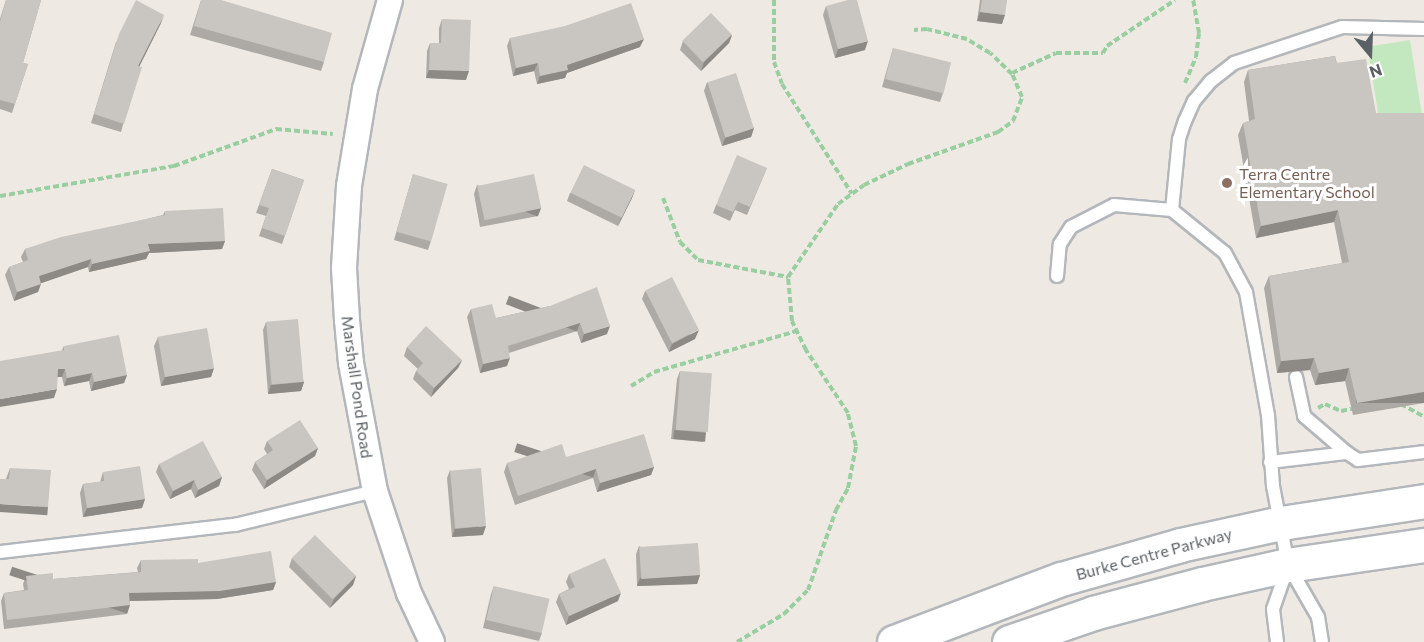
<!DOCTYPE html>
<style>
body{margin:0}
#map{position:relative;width:1424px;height:642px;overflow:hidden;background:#eeeae3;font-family:Commissioner,sans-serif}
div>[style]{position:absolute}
.green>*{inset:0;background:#c3e7be;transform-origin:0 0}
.path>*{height:4px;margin-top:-2px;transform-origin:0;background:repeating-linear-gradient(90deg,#99cea1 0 6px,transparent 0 9px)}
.roads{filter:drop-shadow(2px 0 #b3b7bb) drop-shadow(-2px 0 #b3b7bb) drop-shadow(0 2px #b3b7bb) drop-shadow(0 -2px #b3b7bb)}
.service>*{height:12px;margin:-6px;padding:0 6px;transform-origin:6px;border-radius:6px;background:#fff}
.minor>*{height:24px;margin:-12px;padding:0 12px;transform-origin:12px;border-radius:12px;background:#fff}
.secondary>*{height:33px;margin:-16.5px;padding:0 16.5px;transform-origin:16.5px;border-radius:16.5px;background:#fff}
.wall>*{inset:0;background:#ada9a5}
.shaded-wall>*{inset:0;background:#8d8a86;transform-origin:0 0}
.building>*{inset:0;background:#c9c5c0;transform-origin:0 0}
.dots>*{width:16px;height:16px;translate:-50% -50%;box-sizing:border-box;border:3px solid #fff;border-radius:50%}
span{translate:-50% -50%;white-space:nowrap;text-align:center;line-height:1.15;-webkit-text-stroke:6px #fff;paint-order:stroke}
.education-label{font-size:16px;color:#785e54}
.left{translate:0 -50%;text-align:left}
.street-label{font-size:16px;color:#5b6064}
.north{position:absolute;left:1340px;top:24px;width:60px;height:60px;-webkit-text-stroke:4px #fff;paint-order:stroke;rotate:161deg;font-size:16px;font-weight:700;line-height:24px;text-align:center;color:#5b6064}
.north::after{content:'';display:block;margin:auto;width:21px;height:27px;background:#5b6064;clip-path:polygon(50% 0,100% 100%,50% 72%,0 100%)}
</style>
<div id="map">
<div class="green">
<div style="left:1410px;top:40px;width:74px;height:43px;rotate:81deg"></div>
</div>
<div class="path">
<div style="left:774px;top:0;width:62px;rotate:90deg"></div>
<div style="left:774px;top:62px;width:23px;rotate:70deg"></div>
<div style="left:782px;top:84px;width:130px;rotate:57.5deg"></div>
<div style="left:1012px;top:73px;width:48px;rotate:-24.4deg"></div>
<div style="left:1056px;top:53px;width:47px"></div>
<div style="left:1103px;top:53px;width:8px;rotate:-60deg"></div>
<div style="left:1107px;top:46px;width:82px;rotate:-34.1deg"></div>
<div style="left:1185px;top:83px;width:28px;rotate:-67deg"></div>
<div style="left:1196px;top:57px;width:24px;rotate:-83deg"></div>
<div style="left:1199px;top:33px;width:34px;rotate:-100deg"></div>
<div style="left:0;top:196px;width:177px;rotate:-9.8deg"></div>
<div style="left:174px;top:166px;width:109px;rotate:-19.9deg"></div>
<div style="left:276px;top:129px;width:57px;rotate:5deg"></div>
<div style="left:663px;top:198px;width:47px;rotate:68.9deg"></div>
<div style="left:680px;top:242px;width:25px;rotate:45deg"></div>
<div style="left:698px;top:260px;width:92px;rotate:10.7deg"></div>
<div style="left:631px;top:386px;width:27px;rotate:-31deg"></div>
<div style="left:654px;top:372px;width:149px;rotate:-16deg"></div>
<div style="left:1401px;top:404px;width:26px;rotate:29deg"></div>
<div style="left:1318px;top:408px;width:8px;rotate:-30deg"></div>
<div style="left:1325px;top:404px;width:17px;rotate:24deg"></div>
<div style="left:1341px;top:411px;width:15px;rotate:-11deg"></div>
<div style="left:737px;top:642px;width:55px;rotate:-30.8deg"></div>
<div style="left:784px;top:614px;width:34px;rotate:-45deg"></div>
<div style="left:808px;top:590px;width:85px;rotate:-70.7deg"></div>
<div style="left:836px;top:510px;width:25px;rotate:-61deg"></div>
<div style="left:848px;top:488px;width:43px;rotate:-79.2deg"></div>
<div style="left:856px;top:446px;width:34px;rotate:-104deg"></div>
<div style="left:848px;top:413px;width:76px;rotate:-123.7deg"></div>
<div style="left:806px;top:350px;width:32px;rotate:-116deg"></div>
<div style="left:792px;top:321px;width:44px;rotate:-95.2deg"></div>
<div style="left:788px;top:277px;width:88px;rotate:-55.6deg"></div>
<div style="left:838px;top:204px;width:32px;rotate:-36deg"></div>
<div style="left:864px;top:185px;width:49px;rotate:-25.5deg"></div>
<div style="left:908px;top:164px;width:96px;rotate:-19.6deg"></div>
<div style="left:998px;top:132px;width:19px;rotate:-36deg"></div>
<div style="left:1013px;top:121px;width:26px;rotate:-69deg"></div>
<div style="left:1022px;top:97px;width:25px;rotate:-113deg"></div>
<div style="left:1012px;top:74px;width:30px;rotate:-136deg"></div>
<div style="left:990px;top:53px;width:27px;rotate:-149deg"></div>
<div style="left:967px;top:39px;width:41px;rotate:-166deg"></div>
<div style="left:927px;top:29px;width:13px;rotate:176deg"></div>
</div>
<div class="roads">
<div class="service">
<div style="left:1172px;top:210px;width:71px;rotate:-84.4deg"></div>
<div style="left:1179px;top:139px;width:19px;rotate:-72deg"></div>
<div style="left:1185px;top:121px;width:22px;rotate:-66deg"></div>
<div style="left:1194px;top:101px;width:26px;rotate:-50deg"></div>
<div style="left:1211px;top:81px;width:29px;rotate:-38deg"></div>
<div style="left:1234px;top:63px;width:114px;rotate:-18.4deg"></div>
<div style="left:1342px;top:27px;width:82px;rotate:1.4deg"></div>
<div style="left:1057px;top:276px;width:32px;rotate:-85deg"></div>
<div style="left:1060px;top:244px;width:20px;rotate:-57deg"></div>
<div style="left:1071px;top:227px;width:48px;rotate:-27.1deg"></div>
<div style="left:1114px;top:205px;width:58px;rotate:4.9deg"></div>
<div style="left:1172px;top:210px;width:68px;rotate:39.1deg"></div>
<div style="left:1225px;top:253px;width:44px;rotate:61.7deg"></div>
<div style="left:1246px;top:292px;width:125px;rotate:79.9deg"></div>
<div style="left:1268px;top:415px;width:71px;rotate:86deg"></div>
<div style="left:1273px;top:486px;width:80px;rotate:79.2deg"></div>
<div style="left:1288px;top:565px;width:60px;rotate:60deg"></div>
<div style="left:1318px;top:617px;width:25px;rotate:81deg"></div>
<div style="left:1296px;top:377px;width:40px;rotate:78deg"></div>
<div style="left:1304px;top:416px;width:57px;rotate:40.7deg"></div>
<div style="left:1270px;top:462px;width:78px;rotate:-6.7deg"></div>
<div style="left:1347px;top:453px;width:13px;rotate:32deg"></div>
<div style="left:1358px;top:460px;width:66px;rotate:-6.9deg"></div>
<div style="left:0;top:552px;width:237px;rotate:-6.6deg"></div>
<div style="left:235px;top:525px;width:144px;rotate:-13.7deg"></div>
<div style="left:1277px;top:642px;width:33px;rotate:-97deg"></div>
<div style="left:1273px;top:609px;width:42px;rotate:-70.7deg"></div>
</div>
<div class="minor">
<div style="left:390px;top:0;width:92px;rotate:105.7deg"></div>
<div style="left:365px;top:89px;width:98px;rotate:99.4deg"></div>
<div style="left:349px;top:186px;width:82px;rotate:93.5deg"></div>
<div style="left:344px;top:268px;width:52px;rotate:86.7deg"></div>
<div style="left:347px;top:320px;width:43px;rotate:84.7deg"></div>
<div style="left:351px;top:363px;width:130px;rotate:79.4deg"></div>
<div style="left:375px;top:491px;width:108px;rotate:71.6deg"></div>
<div style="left:409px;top:593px;width:54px;rotate:64.9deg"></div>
</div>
<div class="secondary">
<div style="left:894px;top:642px;width:178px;rotate:-20.7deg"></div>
<div style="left:1061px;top:579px;width:124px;rotate:-15.9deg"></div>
<div style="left:1180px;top:545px;width:103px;rotate:-12.3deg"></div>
<div style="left:1281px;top:523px;width:145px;rotate:-8.7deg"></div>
<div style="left:1009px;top:642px;width:89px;rotate:-19deg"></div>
<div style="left:1093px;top:613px;width:113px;rotate:-14.9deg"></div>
<div style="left:1202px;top:584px;width:88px;rotate:-12.5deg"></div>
<div style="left:1288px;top:565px;width:137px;rotate:-8.4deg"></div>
</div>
</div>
<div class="wall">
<div style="clip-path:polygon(6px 0,41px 0,23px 63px,28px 64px,12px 113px,0 109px,0 19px)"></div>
<div style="clip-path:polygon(201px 0,324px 62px,321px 71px,190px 35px)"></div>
<div style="clip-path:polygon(980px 0,1007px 0,1002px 24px,977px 21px)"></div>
<div style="clip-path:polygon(826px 6px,865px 50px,835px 58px,823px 15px)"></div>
<div style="clip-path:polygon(442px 19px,466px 80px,426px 78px,427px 51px,430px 43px,439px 43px,439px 28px)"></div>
<div style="clip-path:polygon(161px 23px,139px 67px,121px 132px,91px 123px,116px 42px)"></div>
<div style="clip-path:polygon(732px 35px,729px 43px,701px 71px,680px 50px,683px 41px)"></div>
<div style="clip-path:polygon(510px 38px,640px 47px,567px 73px,565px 78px,537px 84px,534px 71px,513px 76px,507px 46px)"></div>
<div style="clip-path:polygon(893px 48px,943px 93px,940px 102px,882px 87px)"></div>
<div style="clip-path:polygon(1335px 56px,1424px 403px,1353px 415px,1345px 381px,1315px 385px,1310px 370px,1277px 373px,1264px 288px,1269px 276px,1342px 263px,1334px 222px,1256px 238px,1238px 135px,1243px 123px,1249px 121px,1244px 82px,1248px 70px)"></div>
<div style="clip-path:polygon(707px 82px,754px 128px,751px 137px,722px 146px,704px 91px)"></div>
<div style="clip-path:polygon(767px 168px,747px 215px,735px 210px,730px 221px,713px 213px,716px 205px)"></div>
<div style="clip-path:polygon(272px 169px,304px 180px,282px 244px,259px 236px,266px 216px,256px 213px)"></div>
<div style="clip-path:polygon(413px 174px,431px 241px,428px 250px,394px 240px)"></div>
<div style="clip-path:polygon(477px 185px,541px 208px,538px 216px,480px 227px,474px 194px)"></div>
<div style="clip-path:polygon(635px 190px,632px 198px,618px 226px,567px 201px,570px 193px)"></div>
<div style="clip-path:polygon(165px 211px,225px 241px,222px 249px,149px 253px,146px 259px,89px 272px,88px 267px,41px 283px,38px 292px,14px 301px,5px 275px,9px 267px,23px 262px,21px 257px,25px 249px,163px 215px)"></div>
<div style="clip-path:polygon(645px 291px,695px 339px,669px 352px,642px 299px)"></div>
<div style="clip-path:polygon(550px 306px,607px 334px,581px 343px,577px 331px,509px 353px,507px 366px,480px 373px,467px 317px,471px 309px,496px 318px)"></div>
<div style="clip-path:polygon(266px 322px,304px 382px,301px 391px,268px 394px,263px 330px)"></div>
<div style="clip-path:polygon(158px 337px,214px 368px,211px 377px,161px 386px,154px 346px)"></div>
<div style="clip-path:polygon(64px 346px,127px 375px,124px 383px,91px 391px,89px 381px,64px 386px,62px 377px,57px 377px,54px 398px,62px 350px)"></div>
<div style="clip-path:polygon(407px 347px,462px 360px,458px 368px,431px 397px,413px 379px,416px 371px,418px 369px,404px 356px)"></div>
<div style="clip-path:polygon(680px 371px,706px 433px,703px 442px,671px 439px,677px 379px)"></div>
<div style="clip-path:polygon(267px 441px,318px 448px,315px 456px,264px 489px,252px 470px,255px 462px,267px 454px,264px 449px)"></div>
<div style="clip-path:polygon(566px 457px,654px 467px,651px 475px,597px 492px,593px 478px,515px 505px,504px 472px,507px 463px)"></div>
<div style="clip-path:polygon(159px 464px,222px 477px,219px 486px,195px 498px,191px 489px,170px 499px,156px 472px)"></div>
<div style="clip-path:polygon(10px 468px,48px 507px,45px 515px,6px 479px)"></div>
<div style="clip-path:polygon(450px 470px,483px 535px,452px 537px,447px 478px)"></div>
<div style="clip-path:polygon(103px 472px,145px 499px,142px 508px,83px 517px,80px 493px,83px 484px,100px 482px)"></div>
<div style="clip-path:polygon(639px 546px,700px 575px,697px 584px,637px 586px,636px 554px)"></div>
<div style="clip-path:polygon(292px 558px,356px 576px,353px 585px,330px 608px,289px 567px)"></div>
<div style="clip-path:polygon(141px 560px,198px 563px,276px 582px,273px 590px,217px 599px,130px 601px,127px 614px,4px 629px,1px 601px,4px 593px,24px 590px,23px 584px,26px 576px,53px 579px,138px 572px,137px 568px)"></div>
<div style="clip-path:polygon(569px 574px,618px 601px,566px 625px,556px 602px,559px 594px,569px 589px,566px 582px)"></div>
<div style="clip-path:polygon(494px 586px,542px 633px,539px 641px,483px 628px,491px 594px)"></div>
</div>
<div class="shaded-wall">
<div style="clip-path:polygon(980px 12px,1005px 15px,1002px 24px,977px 21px)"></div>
<div style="clip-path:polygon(164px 15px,161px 23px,135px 75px,138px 66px)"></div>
<div style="clip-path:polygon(732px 35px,729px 43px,701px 71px,704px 62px)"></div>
<div style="clip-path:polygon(644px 39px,640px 47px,567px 73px,565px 78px,537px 84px,540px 76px,567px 65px)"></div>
<div style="clip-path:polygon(868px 41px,865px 50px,835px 58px,838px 49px)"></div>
<div style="clip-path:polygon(538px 63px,534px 71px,513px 76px,516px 68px)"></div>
<div style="clip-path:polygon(429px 70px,469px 71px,466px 80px,426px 78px)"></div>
<div style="clip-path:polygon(754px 128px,751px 137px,722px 146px,725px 138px)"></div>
<div style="clip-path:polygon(635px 190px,632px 198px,618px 226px,621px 218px)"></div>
<div style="left:541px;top:208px;width:9px;height:59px;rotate:111deg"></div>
<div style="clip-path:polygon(1338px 210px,1334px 222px,1256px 238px,1261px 226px)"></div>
<div style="clip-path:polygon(225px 241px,222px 249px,149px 253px,146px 259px,89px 272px,92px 264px,148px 244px)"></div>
<div style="clip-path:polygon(91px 259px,88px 267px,36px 285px,39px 276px)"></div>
<div style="clip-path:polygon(41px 284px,38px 292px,14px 301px,17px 292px)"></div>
<div style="left:580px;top:323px;width:9px;height:76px;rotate:111deg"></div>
<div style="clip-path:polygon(610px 326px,607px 334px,581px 343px,584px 334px)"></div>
<div style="clip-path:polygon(699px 330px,695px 339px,669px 352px,672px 344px)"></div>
<div style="clip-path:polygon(510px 358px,507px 366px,480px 373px,483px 364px)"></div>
<div style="clip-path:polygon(1314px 358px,1310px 370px,1277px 373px,1281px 361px)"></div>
<div style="clip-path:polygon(462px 360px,458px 368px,431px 397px,434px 388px)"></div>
<div style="clip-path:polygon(214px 368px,211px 377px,161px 386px,165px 377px)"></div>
<div style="clip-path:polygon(1349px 368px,1345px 381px,1315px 385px,1319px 373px)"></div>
<div style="clip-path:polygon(58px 369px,65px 369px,62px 377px,55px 377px)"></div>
<div style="clip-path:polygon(92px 373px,89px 381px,64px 386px,67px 378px)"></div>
<div style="clip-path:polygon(127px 375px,124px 383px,91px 391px,94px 382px)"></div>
<div style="clip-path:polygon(304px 382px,301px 391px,268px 394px,271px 385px)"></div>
<div style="clip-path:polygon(57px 389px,54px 398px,0 407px,0 399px)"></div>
<div style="left:1424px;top:392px;width:11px;height:68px;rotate:90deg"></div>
<div style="left:674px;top:430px;width:32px;height:9px;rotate:5deg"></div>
<div style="clip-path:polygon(318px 448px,315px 456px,264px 489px,267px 480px)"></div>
<div style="clip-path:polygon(654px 467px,651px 475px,597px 492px,600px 483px)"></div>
<div style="left:596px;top:469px;width:9px;height:83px;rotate:108deg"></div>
<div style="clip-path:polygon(222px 477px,219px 486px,195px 498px,198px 490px)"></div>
<div style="clip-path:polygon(194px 480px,191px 489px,170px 499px,173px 491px)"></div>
<div style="clip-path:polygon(145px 499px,142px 508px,83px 517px,87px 508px)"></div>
<div style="left:0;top:504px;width:48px;height:8px;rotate:4deg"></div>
<div style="clip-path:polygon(486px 526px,483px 535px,452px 537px,455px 529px)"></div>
<div style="clip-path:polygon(700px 575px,697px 584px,637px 586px,640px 578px)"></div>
<div style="clip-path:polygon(356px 576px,353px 585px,330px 608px,334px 599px)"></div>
<div style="clip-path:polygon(276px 582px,273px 590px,217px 599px,126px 601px,129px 593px)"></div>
<div style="clip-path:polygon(621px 593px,618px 601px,566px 625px,569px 616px)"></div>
<div style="left:130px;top:605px;width:9px;height:124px;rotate:108deg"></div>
</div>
<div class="building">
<div style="clip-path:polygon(6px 0,41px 0,23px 63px,28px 64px,15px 104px,0 100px,0 22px)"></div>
<div style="clip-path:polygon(136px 0,164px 15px,138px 66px,142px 67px,124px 124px,94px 114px,119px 34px)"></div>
<div style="clip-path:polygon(201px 0,221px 0,332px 33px,324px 62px,194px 26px)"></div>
<div style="clip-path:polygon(848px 0,857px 0,868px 41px,838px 49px,826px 6px)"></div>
<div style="clip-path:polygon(982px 0,1007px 0,1005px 15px,980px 12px)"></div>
<div style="clip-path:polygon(631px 3px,644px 39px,567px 65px,568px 70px,540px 76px,538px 63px,516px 68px,510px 38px,565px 26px)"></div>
<div style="left:711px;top:13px;width:30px;height:40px;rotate:46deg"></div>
<div style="clip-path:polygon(442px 19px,471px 20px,469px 71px,429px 70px,430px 43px,441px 43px)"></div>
<div style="left:893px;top:48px;width:60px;height:32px;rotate:14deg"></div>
<div style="clip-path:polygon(1335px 56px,1336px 63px,1366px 59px,1376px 113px,1424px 113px,1424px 392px,1357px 403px,1349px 368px,1319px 373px,1314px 358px,1281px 361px,1269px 276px,1349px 262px,1338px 210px,1261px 226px,1243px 123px,1255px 119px,1248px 70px)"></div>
<div style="left:736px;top:73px;width:58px;height:30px;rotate:72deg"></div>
<div style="clip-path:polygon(737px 155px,767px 168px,750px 207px,738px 202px,733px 212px,716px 205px)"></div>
<div style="left:584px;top:165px;width:57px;height:31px;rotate:26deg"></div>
<div style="clip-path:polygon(272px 169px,304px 180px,285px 236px,262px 228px,269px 208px,259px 205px)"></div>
<div style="left:413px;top:174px;width:36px;height:60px;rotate:16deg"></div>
<div style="left:534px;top:174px;width:35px;height:58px;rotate:78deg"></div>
<div style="clip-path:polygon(223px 208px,225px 241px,148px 244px,150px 251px,92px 264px,91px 259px,39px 276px,41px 284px,17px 292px,9px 267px,28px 260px,25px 249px,61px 237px,165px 215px,165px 211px)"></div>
<div style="left:672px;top:277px;width:59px;height:30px;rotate:63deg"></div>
<div style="clip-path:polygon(597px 287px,610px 326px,584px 334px,580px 323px,508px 346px,510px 358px,483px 364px,471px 309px,492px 304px,496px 318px,550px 306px)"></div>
<div style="left:298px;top:319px;width:63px;height:32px;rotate:85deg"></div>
<div style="clip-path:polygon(426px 326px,462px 360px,434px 388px,416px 371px,423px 363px,407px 347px)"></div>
<div style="left:207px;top:328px;width:41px;height:50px;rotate:80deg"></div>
<div style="clip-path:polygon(119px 335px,127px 375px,94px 382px,92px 373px,67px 378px,65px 369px,58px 369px,57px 389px,0 399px,0 361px,64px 350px,64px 346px)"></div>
<div style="left:680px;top:371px;width:32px;height:59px;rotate:4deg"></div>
<div style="clip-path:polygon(300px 420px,318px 448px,267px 480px,255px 462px,273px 450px,267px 441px)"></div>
<div style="clip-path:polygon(644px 434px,654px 467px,600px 483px,596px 469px,518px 496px,507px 463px,562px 444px,566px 457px)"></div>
<div style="clip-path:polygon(203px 441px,222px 477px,198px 490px,194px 480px,173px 491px,159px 464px)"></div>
<div style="clip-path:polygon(140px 466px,145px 499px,87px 508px,83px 484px,104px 481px,103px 472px)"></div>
<div style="clip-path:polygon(10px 468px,51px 470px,48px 507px,0 504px,0 479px,9px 479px)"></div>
<div style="left:481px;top:468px;width:58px;height:31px;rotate:85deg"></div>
<div style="left:315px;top:535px;width:58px;height:33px;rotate:45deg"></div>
<div style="left:698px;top:543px;width:32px;height:59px;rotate:86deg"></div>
<div style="clip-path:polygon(271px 551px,276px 582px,220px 591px,129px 593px,130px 605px,7px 620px,4px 593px,28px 590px,26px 576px,53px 573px,53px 579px,141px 572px,141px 560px,198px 559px,198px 563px)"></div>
<div style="clip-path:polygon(605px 558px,621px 593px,569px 616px,559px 594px,575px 587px,569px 574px)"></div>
<div style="left:494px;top:586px;width:57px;height:35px;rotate:13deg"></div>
</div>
<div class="dots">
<div style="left:1227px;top:183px;background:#8d6e63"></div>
</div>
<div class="education-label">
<span class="left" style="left:1239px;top:183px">Terra Centre<br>Elementary School</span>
</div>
<div class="street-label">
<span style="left:357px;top:387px;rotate:82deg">Marshall Pond Road</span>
<span style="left:1154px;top:554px;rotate:-15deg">Burke Centre Parkway</span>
</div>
<div class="north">N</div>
</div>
